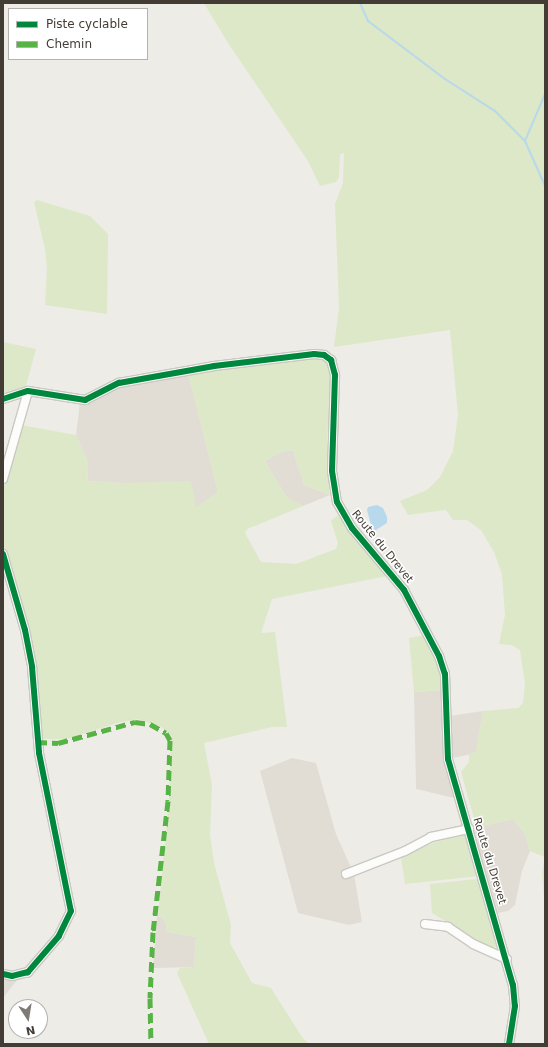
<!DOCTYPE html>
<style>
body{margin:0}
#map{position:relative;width:548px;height:1047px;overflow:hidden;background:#eeece7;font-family:"DejaVu Sans",sans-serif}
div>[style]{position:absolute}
.residential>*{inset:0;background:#e2ddd4}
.green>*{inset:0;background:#dce8c7}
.water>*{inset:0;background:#b8d9eb}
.stream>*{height:2px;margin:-1px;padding:0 1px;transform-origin:1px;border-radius:1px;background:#b8d9eb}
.roads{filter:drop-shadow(1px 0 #cac8c3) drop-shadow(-1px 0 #cac8c3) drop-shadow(0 1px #cac8c3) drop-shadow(0 -1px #cac8c3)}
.minor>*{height:8px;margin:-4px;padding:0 4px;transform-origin:4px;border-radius:4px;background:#fcfcfb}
.quiet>*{height:5px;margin-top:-2.5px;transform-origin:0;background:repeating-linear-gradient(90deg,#57b346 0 10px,transparent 0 15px)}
.cycleway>*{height:6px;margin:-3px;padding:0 3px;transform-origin:3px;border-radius:3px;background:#00873e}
span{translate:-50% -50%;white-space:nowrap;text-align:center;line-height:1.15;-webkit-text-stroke:3px #fff;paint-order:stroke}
.street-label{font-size:11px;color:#433c34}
.frame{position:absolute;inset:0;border:4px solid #433c34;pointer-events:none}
.legend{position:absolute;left:8px;top:8px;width:140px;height:52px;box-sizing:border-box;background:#fff;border:1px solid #b4b1ae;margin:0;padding:5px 7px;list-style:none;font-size:12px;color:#433c34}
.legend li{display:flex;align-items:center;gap:8px;height:20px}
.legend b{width:20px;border:1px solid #b4b1ae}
.north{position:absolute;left:8px;top:999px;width:40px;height:40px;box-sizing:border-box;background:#fff;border:1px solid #b4b1ae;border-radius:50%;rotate:168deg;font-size:11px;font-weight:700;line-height:16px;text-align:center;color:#433c34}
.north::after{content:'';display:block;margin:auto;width:14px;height:18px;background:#7f7a73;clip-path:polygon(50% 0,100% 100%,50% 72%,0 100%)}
</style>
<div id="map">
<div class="residential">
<div style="clip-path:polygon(188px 373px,218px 492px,196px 508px,121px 483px,88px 481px,87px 459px,76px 435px,80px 402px,91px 402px,116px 386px)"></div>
<div style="clip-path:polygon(293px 450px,304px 485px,330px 495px,303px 506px,287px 498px,265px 461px,281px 452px)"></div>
<div style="clip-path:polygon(443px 690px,443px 717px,483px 711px,476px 753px,444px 760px,454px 798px,416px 789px,414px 692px)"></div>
<div style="clip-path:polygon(292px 758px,316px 763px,336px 834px,354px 874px,362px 922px,349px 925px,298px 913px,260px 771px)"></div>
<div style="clip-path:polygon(513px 819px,525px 834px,530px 851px,522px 871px,515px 905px,508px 911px,498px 913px,473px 828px)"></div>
<div style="clip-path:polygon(157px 916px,162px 917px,166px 923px,166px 932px,196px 937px,194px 967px,153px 968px)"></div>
<div style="clip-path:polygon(3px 979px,17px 980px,3px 998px)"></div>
</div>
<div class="green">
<div style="clip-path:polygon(204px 3px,545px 3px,545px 912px,542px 873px,545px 857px,530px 851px,525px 834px,513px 819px,473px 828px,474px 818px,461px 772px,469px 762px,469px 754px,476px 752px,483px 711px,518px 708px,523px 703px,525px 684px,520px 650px,512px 645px,499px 644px,505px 615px,502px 574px,494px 552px,481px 530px,467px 520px,453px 520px,446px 510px,408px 515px,400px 501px,427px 490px,440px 477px,453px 451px,458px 415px,450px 330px,334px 347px,339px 308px,335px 204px,343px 183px,344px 153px,340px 154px,339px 177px,336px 182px,320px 186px,308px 161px,228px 43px)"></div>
<div style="clip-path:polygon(37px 200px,90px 216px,108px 234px,107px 314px,45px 305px,47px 269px,45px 249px,34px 202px)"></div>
<div style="clip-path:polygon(3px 342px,36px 349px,25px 389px,3px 396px)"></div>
<div style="clip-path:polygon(317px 357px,324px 359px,331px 371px,327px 444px,330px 495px,304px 485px,293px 450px,281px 452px,265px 461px,287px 498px,303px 506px,247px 529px,245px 533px,261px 562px,296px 564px,336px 549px,338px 543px,331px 521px,338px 515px,387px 576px,272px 599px,261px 633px,275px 632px,287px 727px,272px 727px,204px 743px,212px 785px,210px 835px,214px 863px,231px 925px,230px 943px,252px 983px,271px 988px,302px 1037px,309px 1044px,209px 1044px,177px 973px,180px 968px,194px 967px,196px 937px,166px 932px,166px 923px,162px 917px,158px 916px,169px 800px,171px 736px,163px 728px,138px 719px,117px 723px,67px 739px,43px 739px,27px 622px,3px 546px,3px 490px,21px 425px,76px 435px,87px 459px,88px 481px,121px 483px,191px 481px,196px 507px,218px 492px,188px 373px)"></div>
<div style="clip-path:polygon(425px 635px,439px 666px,443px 690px,414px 692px,409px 638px)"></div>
<div style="clip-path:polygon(467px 834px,479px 876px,405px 884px,401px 857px,435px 842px)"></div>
<div style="clip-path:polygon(477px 879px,480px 882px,500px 946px,490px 948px,432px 913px,430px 884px)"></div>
</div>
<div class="water">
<div style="clip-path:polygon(377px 505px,383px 508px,387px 517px,387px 523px,376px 530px,372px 529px,367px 510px,368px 507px)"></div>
</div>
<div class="stream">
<div style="left:360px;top:3px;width:20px;rotate:66deg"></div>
<div style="left:368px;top:21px;width:96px;rotate:37deg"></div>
<div style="left:445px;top:79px;width:59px;rotate:32.6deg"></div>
<div style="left:495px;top:111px;width:42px;rotate:45deg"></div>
<div style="left:545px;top:94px;width:51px;rotate:113.1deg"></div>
<div style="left:525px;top:141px;width:49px;rotate:66deg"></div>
</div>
<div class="roads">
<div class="minor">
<div style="left:3px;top:399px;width:26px;rotate:-18deg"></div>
<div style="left:28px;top:391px;width:58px;rotate:9deg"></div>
<div style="left:85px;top:400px;width:38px;rotate:-27deg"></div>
<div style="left:119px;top:383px;width:97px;rotate:-10.1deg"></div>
<div style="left:214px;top:366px;width:101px;rotate:-6.8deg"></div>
<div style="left:314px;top:354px;width:10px;rotate:6deg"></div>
<div style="left:324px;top:355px;width:9px;rotate:36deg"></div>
<div style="left:331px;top:360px;width:16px;rotate:75deg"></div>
<div style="left:335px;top:375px;width:96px;rotate:91.8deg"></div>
<div style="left:332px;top:471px;width:31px;rotate:81deg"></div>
<div style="left:337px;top:502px;width:30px;rotate:60deg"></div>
<div style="left:352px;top:528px;width:81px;rotate:50deg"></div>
<div style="left:404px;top:590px;width:75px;rotate:62.1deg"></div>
<div style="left:439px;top:656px;width:19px;rotate:72deg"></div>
<div style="left:445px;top:674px;width:85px;rotate:88deg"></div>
<div style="left:448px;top:759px;width:235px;rotate:74deg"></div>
<div style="left:513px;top:985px;width:21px;rotate:85deg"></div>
<div style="left:515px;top:1006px;width:38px;rotate:99deg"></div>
<div style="left:3px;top:479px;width:91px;rotate:-74.1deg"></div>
<div style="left:3px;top:554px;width:79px;rotate:73.9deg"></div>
<div style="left:25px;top:630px;width:38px;rotate:79deg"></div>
<div style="left:32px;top:667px;width:86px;rotate:85.3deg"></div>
<div style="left:39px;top:753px;width:161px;rotate:78.6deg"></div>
<div style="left:71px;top:911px;width:28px;rotate:116deg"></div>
<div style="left:59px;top:936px;width:48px;rotate:130.7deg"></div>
<div style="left:28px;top:972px;width:16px;rotate:166deg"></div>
<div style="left:12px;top:976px;width:9px;rotate:-167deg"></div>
<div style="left:346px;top:874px;width:63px;rotate:-21.3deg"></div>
<div style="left:405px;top:851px;width:30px;rotate:-28deg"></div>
<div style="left:431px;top:837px;width:39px;rotate:-12deg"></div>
<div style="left:425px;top:924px;width:23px;rotate:7deg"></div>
<div style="left:448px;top:927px;width:30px;rotate:34deg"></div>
<div style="left:473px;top:944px;width:37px;rotate:24deg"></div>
</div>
</div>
<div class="quiet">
<div style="left:37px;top:742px;width:21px;rotate:3deg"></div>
<div style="left:58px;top:743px;width:80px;rotate:-15.3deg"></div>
<div style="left:135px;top:722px;width:15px;rotate:8deg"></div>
<div style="left:150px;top:724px;width:18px;rotate:29deg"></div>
<div style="left:166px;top:733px;width:8px;rotate:60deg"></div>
<div style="left:170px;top:740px;width:61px;rotate:91.9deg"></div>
<div style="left:168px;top:801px;width:132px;rotate:96.5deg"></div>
<div style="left:153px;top:932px;width:66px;rotate:92.6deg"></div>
<div style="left:150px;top:998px;width:46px;rotate:88.8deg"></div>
</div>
<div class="cycleway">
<div style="left:3px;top:399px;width:26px;rotate:-18deg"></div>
<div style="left:28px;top:391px;width:58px;rotate:9deg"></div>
<div style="left:85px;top:400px;width:38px;rotate:-27deg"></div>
<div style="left:119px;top:383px;width:97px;rotate:-10.1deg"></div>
<div style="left:214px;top:366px;width:101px;rotate:-6.8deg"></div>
<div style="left:314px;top:354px;width:10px;rotate:6deg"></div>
<div style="left:324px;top:355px;width:9px;rotate:36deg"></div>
<div style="left:331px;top:360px;width:16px;rotate:75deg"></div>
<div style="left:335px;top:375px;width:96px;rotate:91.8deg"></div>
<div style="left:332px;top:471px;width:31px;rotate:81deg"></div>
<div style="left:337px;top:502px;width:30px;rotate:60deg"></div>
<div style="left:352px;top:528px;width:81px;rotate:50deg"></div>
<div style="left:404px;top:590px;width:75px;rotate:62.1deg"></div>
<div style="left:439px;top:656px;width:19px;rotate:72deg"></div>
<div style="left:445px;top:674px;width:85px;rotate:88deg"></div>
<div style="left:448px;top:759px;width:235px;rotate:74deg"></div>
<div style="left:513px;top:985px;width:21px;rotate:85deg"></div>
<div style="left:515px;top:1006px;width:38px;rotate:99deg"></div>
<div style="left:3px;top:554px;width:79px;rotate:73.9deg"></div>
<div style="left:25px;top:630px;width:38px;rotate:79deg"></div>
<div style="left:32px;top:667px;width:86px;rotate:85.3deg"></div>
<div style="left:39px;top:753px;width:161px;rotate:78.6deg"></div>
<div style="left:71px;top:911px;width:28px;rotate:116deg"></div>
<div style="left:59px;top:936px;width:48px;rotate:130.7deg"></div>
<div style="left:28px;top:972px;width:16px;rotate:166deg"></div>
<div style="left:12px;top:976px;width:9px;rotate:-167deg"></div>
</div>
<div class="street-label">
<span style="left:382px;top:547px;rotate:51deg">Route du Drevet</span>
<span style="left:489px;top:861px;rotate:73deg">Route du Drevet</span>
</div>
<div class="frame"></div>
<ul class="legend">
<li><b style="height:5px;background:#00873e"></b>Piste cyclable</li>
<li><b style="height:5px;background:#57b346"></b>Chemin</li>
</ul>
<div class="north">N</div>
</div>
